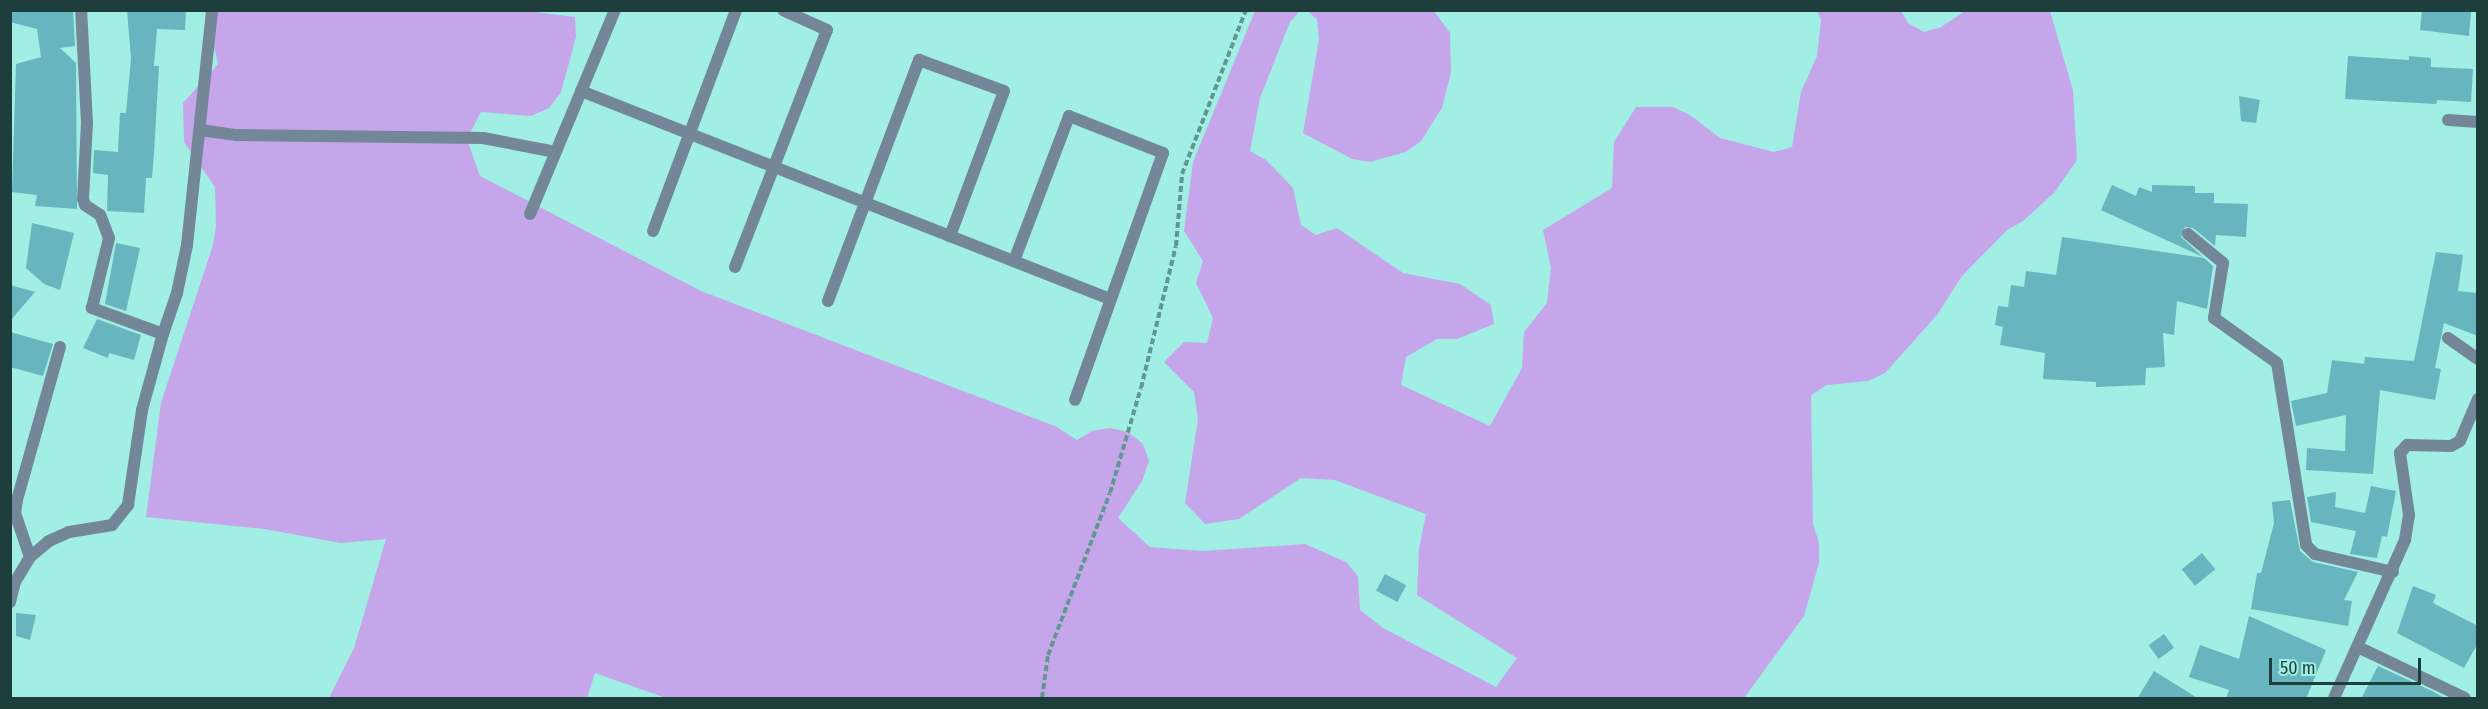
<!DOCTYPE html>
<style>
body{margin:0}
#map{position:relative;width:2488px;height:709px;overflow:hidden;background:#a0eee4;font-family:"Fira Sans Condensed",sans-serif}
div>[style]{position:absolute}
.green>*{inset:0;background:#c6a6eb}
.building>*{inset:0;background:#67b5be;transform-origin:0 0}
.path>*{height:4px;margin-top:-2px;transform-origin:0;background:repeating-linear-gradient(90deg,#609891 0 6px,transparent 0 9px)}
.street>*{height:12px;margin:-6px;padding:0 6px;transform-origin:6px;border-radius:6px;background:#738798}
span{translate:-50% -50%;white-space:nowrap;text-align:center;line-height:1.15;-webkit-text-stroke:5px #a0eee4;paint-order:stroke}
.frame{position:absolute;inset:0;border:12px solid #1d3e3a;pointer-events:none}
.scale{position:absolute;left:2269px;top:658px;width:152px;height:27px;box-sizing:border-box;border:3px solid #1d3e3a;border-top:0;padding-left:8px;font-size:18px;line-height:21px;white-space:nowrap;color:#1d3e3a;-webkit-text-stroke:4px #a0eee4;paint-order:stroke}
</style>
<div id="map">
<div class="green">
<div style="clip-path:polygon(519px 10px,575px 17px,576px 37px,561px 92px,549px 108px,531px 116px,481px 112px,467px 139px,480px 176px,701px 291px,1055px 426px,1077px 440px,1092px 431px,1110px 428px,1128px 432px,1143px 444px,1149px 461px,1142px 481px,1118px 518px,1150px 547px,1202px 551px,1305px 544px,1346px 562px,1358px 576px,1360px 610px,1383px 628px,1496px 687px,1517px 658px,1417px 595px,1419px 548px,1426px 514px,1335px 480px,1301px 478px,1239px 519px,1205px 524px,1185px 503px,1198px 419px,1194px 392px,1164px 362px,1184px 342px,1207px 343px,1213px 318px,1196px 283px,1203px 261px,1184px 231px,1193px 162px,1255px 11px,1300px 11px,1290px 22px,1260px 98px,1250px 151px,1266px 160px,1293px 188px,1301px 225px,1316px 235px,1337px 228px,1403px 273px,1460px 284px,1491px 305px,1494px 324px,1457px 339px,1437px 339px,1406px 357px,1401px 385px,1490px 426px,1522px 368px,1524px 332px,1547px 303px,1551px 268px,1543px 230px,1612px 188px,1614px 142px,1636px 107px,1673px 107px,1690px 115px,1720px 138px,1774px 152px,1792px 147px,1801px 92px,1817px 56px,1821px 20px,1817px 10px,1901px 11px,1908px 23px,1924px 32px,1941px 27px,1965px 11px,2050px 11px,2073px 90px,2077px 160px,2054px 193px,2023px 221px,2007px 230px,1962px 276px,1937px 315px,1885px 373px,1868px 381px,1827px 385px,1811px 395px,1813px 524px,1819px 543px,1819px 563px,1804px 616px,1744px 698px,666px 698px,595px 673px,587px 698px,329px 698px,354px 648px,386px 539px,341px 543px,264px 529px,146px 517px,161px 403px,213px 245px,216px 226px,215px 187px,184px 142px,183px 103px,218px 64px,206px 11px)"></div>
<div style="clip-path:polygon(1307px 11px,1434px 11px,1450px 33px,1451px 73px,1442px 108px,1421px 141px,1406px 152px,1370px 162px,1352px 159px,1303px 133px,1319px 39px,1317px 19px)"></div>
</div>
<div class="building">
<div style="clip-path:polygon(10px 10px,73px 10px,75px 46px,60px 48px,76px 63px,77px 209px,35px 206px,37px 195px,12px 192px,16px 64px,41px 57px,37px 29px,10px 22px)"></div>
<div style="clip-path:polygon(127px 10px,186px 10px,185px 30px,157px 29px,154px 66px,159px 66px,154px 153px,152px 178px,146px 178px,144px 213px,107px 211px,108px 175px,93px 173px,94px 150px,118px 152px,120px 113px,126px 113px,131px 59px)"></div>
<div style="clip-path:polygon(2422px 10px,2471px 12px,2469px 36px,2420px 30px)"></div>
<div style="clip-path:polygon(2348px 56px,2409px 60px,2409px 56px,2431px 58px,2431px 67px,2473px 69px,2471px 102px,2437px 100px,2436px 104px,2345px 99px)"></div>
<div style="clip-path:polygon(2239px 96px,2260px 100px,2256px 123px,2241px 121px)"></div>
<div style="clip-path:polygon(2112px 185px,2136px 196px,2139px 187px,2152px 192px,2152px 185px,2195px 186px,2195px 193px,2214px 193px,2214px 203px,2248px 204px,2246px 237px,2216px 235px,2215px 246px,2193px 228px,2185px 227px,2181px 237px,2203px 257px,2101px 210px)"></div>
<div style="clip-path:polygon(32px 223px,74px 233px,60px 290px,44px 284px,26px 268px)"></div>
<div style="clip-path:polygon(2062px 237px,2204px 258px,2213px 266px,2207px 309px,2177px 301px,2174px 335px,2163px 333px,2165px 367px,2146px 368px,2145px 385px,2096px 387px,2096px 382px,2043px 379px,2045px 353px,2000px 345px,2003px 327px,1995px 325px,1998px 306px,2008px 307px,2011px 285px,2024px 287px,2026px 271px,2056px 275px)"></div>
<div style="clip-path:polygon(116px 243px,140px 248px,126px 311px,105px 304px)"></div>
<div style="clip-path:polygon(2436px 252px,2463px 255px,2458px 291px,2478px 293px,2478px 336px,2444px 323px,2435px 368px,2441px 369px,2435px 400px,2380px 390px,2373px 474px,2306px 470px,2307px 448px,2345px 451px,2346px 415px,2296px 426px,2291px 401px,2327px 393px,2332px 360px,2364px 364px,2365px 357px,2414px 361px)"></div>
<div style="clip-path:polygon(10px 285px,35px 292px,10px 321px)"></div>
<div style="clip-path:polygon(97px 319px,141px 335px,134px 360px,109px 353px,108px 358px,83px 348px)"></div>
<div style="clip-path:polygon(10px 332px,53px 344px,43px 376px,10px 367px)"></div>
<div style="clip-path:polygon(2371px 486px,2396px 491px,2387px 537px,2382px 536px,2377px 558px,2350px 554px,2356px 531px,2311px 522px,2307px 497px,2336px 492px,2335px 507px,2365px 513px)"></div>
<div style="clip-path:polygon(2290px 500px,2300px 551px,2313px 562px,2358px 572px,2344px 600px,2352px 601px,2348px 626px,2251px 609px,2257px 573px,2261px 573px,2274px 523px,2272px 502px)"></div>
<div style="left:2202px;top:553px;width:21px;height:26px;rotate:51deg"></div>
<div style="left:1385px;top:574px;width:24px;height:19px;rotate:28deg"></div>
<div style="clip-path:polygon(2413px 586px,2436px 595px,2433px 603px,2478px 626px,2478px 643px,2464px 668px,2397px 633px)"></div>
<div style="clip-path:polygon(16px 613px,36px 615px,30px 640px,16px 636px)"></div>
<div style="clip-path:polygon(2249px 616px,2326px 650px,2306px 699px,2226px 699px,2229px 690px,2189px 677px,2200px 645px,2239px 659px)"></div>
<div style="left:2164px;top:634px;width:17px;height:19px;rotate:54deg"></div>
<div style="clip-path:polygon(2378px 666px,2434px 692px,2446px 699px,2361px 699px)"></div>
<div style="clip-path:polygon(2154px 671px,2199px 699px,2137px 699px)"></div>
</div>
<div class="path">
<div style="left:1042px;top:698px;width:43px;rotate:-82.1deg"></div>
<div style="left:1048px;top:655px;width:173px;rotate:-69.1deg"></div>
<div style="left:1110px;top:493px;width:109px;rotate:-73.6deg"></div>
<div style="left:1141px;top:388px;width:146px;rotate:-76.2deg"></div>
<div style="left:1176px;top:246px;width:72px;rotate:-85.2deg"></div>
<div style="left:1182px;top:174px;width:176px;rotate:-68.7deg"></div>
</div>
<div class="street">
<div style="left:581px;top:91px;width:568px;rotate:21.46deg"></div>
<div style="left:2448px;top:120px;width:30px;rotate:4deg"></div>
<div style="left:200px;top:130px;width:37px;rotate:8deg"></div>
<div style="left:237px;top:135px;width:246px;rotate:0.7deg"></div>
<div style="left:483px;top:138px;width:74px;rotate:10.9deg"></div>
<div style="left:530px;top:214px;width:221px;rotate:-67.4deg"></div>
<div style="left:653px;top:231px;width:236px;rotate:-69.4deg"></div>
<div style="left:2188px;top:234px;width:45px;rotate:39.6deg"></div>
<div style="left:2223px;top:263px;width:56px;rotate:99.3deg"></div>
<div style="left:2214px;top:318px;width:77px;rotate:35.5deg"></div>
<div style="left:2277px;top:363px;width:184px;rotate:80.9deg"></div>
<div style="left:2306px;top:545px;width:13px;rotate:45deg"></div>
<div style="left:2315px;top:554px;width:80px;rotate:13deg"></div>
<div style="left:1014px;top:261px;width:155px;rotate:-69.2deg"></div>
<div style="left:1069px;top:116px;width:101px;rotate:21.5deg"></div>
<div style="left:1163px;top:153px;width:262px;rotate:109.6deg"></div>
<div style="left:735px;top:267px;width:254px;rotate:-68.8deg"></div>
<div style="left:827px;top:30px;width:48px;rotate:-155.6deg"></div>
<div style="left:828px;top:301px;width:258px;rotate:-69.3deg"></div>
<div style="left:919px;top:60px;width:90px;rotate:20deg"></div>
<div style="left:1004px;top:91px;width:155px;rotate:110.4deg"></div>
<div style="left:163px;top:334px;width:43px;rotate:-71.1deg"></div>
<div style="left:177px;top:293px;width:49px;rotate:-78.2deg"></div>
<div style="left:187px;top:245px;width:236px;rotate:-83.9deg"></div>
<div style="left:2448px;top:338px;width:37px;rotate:35deg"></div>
<div style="left:30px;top:557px;width:46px;rotate:-108.8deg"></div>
<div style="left:15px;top:513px;width:13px;rotate:-81deg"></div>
<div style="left:17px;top:500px;width:159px;rotate:-74.3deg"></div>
<div style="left:10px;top:602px;width:21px;rotate:-76deg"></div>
<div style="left:15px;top:582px;width:29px;rotate:-59deg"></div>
<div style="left:30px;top:557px;width:25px;rotate:-40deg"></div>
<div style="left:49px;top:541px;width:22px;rotate:-24deg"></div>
<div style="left:69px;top:532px;width:44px;rotate:-9.2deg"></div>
<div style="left:112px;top:525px;width:26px;rotate:-51deg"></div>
<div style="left:128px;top:505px;width:96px;rotate:-81.6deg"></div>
<div style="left:142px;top:410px;width:79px;rotate:-74.6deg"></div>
<div style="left:163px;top:334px;width:76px;rotate:-159.9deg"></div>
<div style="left:92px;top:308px;width:72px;rotate:-76.3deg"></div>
<div style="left:109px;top:238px;width:25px;rotate:-111deg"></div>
<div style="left:100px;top:215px;width:18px;rotate:-146deg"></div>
<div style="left:85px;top:205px;width:6px;rotate:-108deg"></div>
<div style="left:83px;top:199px;width:76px;rotate:-87deg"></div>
<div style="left:87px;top:123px;width:113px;rotate:-93deg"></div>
<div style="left:2360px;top:648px;width:116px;rotate:25.5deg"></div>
<div style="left:2334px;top:698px;width:173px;rotate:-65.8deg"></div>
<div style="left:2405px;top:540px;width:25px;rotate:-81deg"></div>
<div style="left:2409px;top:515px;width:63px;rotate:-98.3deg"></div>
<div style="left:2400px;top:453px;width:11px;rotate:-49deg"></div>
<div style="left:2407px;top:445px;width:44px;rotate:1.3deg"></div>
<div style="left:2451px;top:446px;width:10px;rotate:-29deg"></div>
<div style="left:2460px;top:441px;width:46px;rotate:-66.8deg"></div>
</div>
<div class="frame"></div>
<div class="scale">50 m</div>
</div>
